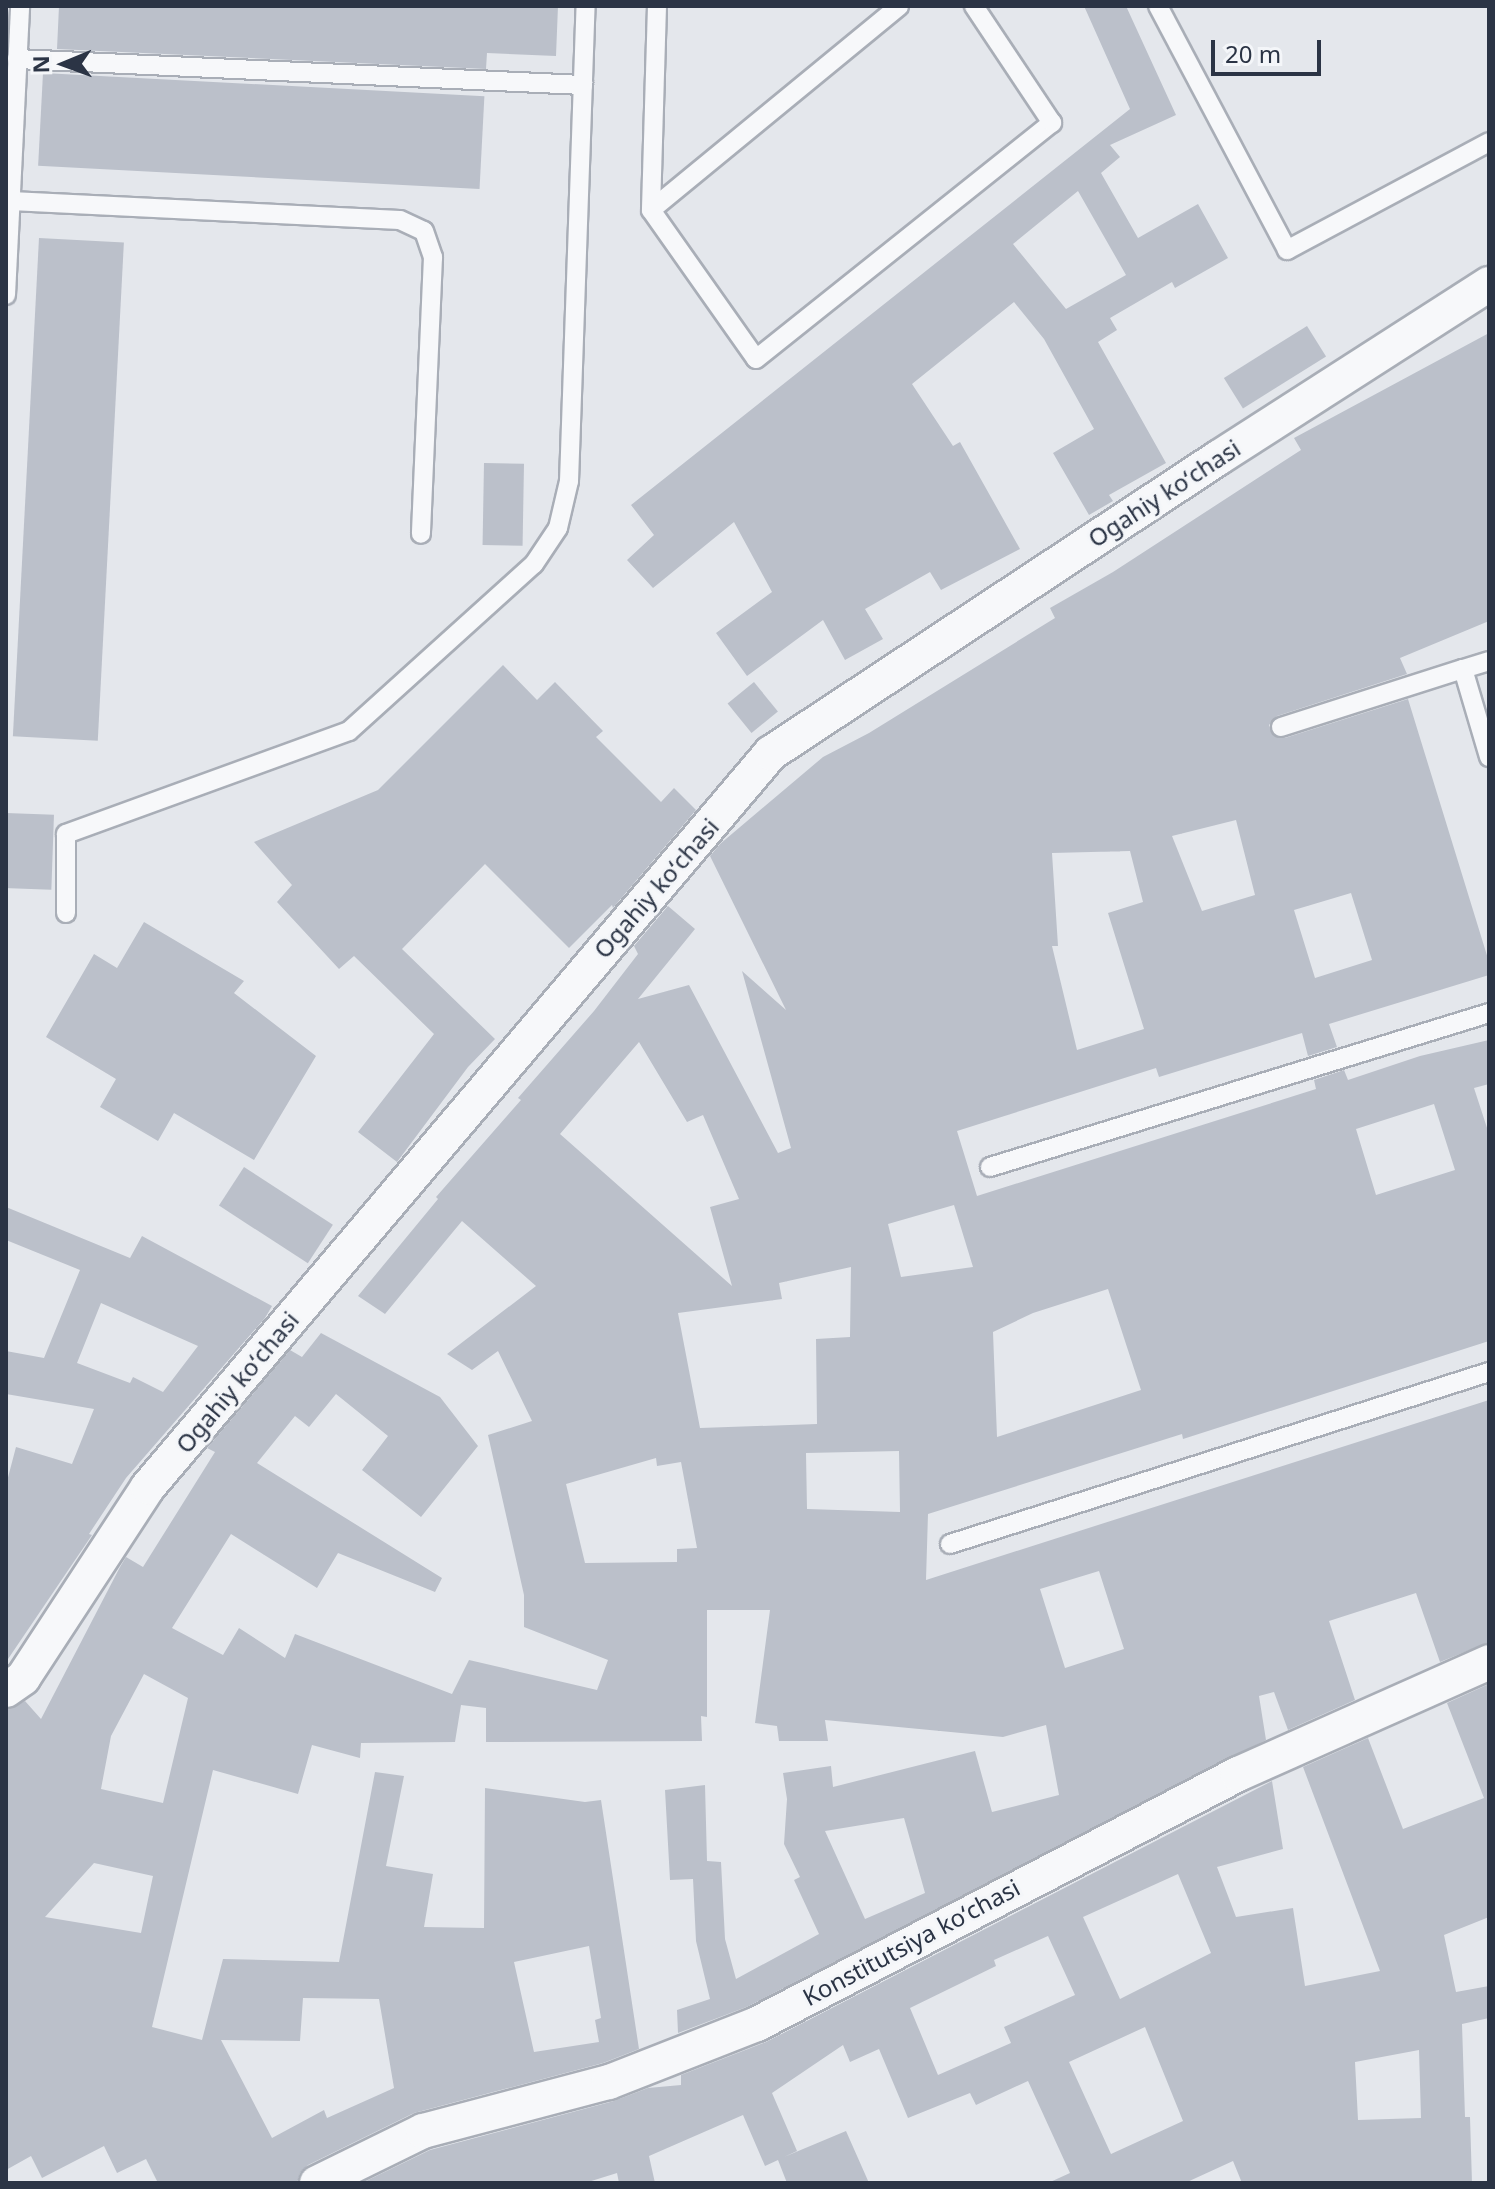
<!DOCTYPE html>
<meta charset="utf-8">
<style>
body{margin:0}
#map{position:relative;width:1495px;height:2189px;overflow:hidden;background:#e4e7ec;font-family:"Noto Sans",sans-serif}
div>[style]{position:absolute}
.building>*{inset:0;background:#bbc0ca;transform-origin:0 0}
.roads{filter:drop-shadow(2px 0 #a9aeb7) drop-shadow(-2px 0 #a9aeb7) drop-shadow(0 2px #a9aeb7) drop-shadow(0 -2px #a9aeb7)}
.lane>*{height:18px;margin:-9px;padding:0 9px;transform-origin:9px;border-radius:9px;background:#f7f8fa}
.street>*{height:34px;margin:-17px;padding:0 17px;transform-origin:17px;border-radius:17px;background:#f7f8fa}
span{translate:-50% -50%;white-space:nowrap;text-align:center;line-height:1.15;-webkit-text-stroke:6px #f4f6f9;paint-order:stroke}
.street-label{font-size:24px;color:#2b3445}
.frame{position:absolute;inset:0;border:8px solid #2b3445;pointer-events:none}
.north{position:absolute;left:24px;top:24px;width:80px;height:80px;-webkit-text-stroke:6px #f4f6f9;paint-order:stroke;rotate:269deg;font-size:22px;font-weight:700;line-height:32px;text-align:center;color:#2b3445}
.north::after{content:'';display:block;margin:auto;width:28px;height:36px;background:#2b3445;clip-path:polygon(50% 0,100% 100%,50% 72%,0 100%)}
.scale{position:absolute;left:1211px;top:40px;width:110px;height:36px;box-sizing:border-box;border:4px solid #2b3445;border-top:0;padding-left:10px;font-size:24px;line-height:28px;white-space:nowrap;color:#2b3445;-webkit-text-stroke:6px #f4f6f9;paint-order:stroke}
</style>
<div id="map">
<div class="building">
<div style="clip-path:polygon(59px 6px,558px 6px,556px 56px,487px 53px,486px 69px,57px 49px)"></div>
<div style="clip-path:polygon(evenodd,1084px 6px,1126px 6px,1176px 115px,1110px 145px,1120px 157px,1101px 173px,1138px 238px,1198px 204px,1228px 258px,1175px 288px,1172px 282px,1110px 318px,1117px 330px,1098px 342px,1166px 463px,1109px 495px,1113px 501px,1089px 515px,1053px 453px,1094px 429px,1044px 339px,1014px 302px,912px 384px,953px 446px,960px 442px,1020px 549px,941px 590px,930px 572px,865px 609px,883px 639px,845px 660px,823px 620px,747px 676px,716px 633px,772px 592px,734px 522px,653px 588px,627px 560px,654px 535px,631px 505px,1130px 109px,1084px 6px,1078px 191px,1126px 275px,1066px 309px,1013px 244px,1078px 191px)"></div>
<div style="left:43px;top:73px;width:442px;height:93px;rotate:3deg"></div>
<div style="left:39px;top:238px;width:85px;height:499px;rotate:3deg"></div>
<div style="left:1307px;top:326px;width:36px;height:98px;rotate:58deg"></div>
<div style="clip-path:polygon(evenodd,1489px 333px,1489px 621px,1400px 658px,1407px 674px,1277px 716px,1269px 725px,1274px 736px,1285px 738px,1408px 699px,1489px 962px,1489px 975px,1329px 1024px,1337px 1047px,1308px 1056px,1302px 1033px,1159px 1077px,1156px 1068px,957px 1131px,977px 1196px,1316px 1089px,1314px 1080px,1344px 1070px,1348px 1080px,1420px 1056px,1489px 1040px,1489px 1084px,1474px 1088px,1489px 1134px,1489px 1341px,1183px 1439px,1182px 1434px,928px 1514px,926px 1580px,1489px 1400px,1489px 1642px,1440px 1662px,1416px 1593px,1329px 1621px,1355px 1700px,1288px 1730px,1274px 1692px,1259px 1696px,1266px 1740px,749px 2006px,678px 2033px,677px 2010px,710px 1999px,696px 1941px,693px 1879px,670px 1880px,665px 1790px,705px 1785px,707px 1861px,721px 1862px,725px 1939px,736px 1979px,819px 1934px,794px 1880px,800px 1877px,784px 1844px,787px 1799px,783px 1773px,831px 1766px,833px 1787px,975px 1751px,992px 1812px,1059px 1795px,1046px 1725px,1003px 1737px,825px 1720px,828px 1741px,779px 1741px,777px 1726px,755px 1723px,770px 1610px,707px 1610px,707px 1717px,701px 1716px,702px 1741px,486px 1742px,486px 1708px,461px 1705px,455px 1742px,361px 1743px,360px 1758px,312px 1745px,298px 1794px,213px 1770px,152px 2027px,202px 2040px,223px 1959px,339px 1962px,375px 1772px,404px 1776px,386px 1866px,433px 1874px,424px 1927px,484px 1928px,485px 1788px,585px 1802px,601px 1800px,639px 2049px,603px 2063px,414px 2113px,308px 2165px,300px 2173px,297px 2183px,158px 2183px,146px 2159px,117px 2173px,104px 2146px,42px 2178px,31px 2156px,6px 2170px,6px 1710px,25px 1701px,41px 1719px,120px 1567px,126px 1557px,143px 1567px,215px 1452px,207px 1448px,290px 1350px,302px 1357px,321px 1333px,440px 1397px,478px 1446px,421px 1517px,362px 1470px,388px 1436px,336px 1394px,309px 1427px,295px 1416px,257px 1463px,442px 1578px,435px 1592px,338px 1553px,317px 1588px,231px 1534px,172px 1628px,223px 1655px,239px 1628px,285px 1658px,295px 1634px,452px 1694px,469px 1660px,597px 1690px,608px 1660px,524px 1627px,524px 1595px,488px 1435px,532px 1421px,498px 1351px,472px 1370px,447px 1354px,536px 1286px,462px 1221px,385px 1314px,358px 1296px,438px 1199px,436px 1197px,521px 1100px,518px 1098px,594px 1011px,638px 954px,634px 946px,668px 906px,695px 929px,638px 999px,689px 985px,778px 1153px,791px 1148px,742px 971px,786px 1010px,710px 856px,720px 844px,823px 757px,869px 733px,1055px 618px,1050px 608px,1113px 572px,1301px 450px,1294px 438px,1489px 333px,1236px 820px,1255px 895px,1202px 911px,1172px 836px,1236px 820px,1489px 333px,1130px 851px,1143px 902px,1108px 913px,1144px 1029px,1077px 1050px,1052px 946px,1058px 946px,1052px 853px,1130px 851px,1489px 333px,1351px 893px,1372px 960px,1315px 978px,1294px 910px,1351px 893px,1489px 333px,639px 1042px,687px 1122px,703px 1115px,739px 1199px,710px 1207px,732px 1286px,560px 1134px,639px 1042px,1489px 333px,1434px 1104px,1455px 1170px,1376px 1195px,1356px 1129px,1434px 1104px,1489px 333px,954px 1205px,973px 1267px,901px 1277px,888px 1224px,954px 1205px,1489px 333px,851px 1267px,850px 1337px,816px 1339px,817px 1424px,700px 1428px,678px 1313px,782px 1299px,779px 1283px,851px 1267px,1489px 333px,1108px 1289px,1141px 1390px,997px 1437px,993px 1332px,1033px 1313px,1108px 1289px,1489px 333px,899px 1451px,900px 1512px,807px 1509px,806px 1453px,899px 1451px,1489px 333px,656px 1458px,657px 1466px,681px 1462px,697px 1548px,677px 1549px,677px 1562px,585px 1563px,566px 1484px,656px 1458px,1489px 333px,1099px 1571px,1124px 1649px,1065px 1668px,1040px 1589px,1099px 1571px,1489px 333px,144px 1674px,188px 1698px,163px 1803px,101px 1789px,111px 1736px,144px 1674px,1489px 333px,904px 1818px,925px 1893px,865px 1919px,825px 1831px,904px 1818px,1489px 333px,94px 1863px,153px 1876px,141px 1933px,45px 1917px,94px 1863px,1489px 333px,589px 1946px,601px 2018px,595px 2020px,599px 2042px,534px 2052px,514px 1962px,589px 1946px,1489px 333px,303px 1998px,379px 1999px,394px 2088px,327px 2118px,324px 2110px,272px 2138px,221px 2040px,300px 2041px,303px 1998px)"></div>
<div style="left:484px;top:463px;width:40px;height:82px;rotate:1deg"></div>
<div style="clip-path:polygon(503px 665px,537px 700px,555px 682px,603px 731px,596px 737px,661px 802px,674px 788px,696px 810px,613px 908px,612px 905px,569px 948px,485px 864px,402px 949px,495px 1039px,468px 1067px,397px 1162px,358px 1132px,434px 1034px,354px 956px,339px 969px,277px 902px,292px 885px,254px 842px,378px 790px)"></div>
<div style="left:754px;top:682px;width:38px;height:34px;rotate:51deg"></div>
<div style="left:6px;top:813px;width:48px;height:75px;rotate:2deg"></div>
<div style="clip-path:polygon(144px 922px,244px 981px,234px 993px,316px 1056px,254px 1160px,174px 1113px,158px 1141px,100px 1107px,116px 1079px,46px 1037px,94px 954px,117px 968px)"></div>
<div style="left:244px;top:1167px;width:106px;height:46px;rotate:33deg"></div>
<div style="clip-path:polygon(evenodd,6px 1207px,130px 1258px,142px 1236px,272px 1306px,265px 1318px,126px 1478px,89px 1534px,92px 1535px,6px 1662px,6px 1485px,16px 1447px,72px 1464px,94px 1409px,6px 1394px,6px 1351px,44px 1358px,80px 1270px,6px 1240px,6px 1207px,101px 1303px,198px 1346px,163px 1392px,133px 1377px,130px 1383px,77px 1363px,101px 1303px)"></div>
<div style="clip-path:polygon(evenodd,1489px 1684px,1489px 1917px,1444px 1935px,1456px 1992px,1489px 1986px,1489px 2018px,1462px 2024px,1465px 2117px,1470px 2117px,1472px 2183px,1242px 2183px,1233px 2161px,1185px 2183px,1048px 2183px,1070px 2173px,1028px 2081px,976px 2105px,970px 2093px,908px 2118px,879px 2049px,850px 2062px,843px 2045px,772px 2093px,797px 2151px,784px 2157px,846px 2131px,869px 2183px,787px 2183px,778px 2160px,765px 2166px,743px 2115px,649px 2156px,655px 2183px,619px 2183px,617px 2173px,585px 2183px,362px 2183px,430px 2150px,614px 2101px,648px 2088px,681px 2085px,681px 2075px,766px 2042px,1272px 1781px,1283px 1849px,1217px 1867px,1236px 1917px,1293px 1908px,1305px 1986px,1380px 1971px,1303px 1767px,1368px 1738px,1403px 1829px,1484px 1798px,1447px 1703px,1489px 1684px,1178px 1874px,1211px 1953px,1120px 1999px,1083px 1917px,1178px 1874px,1489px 1684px,1048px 1936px,1075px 1995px,1004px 2027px,1011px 2043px,938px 2075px,910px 2008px,996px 1966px,994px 1960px,1048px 1936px,1489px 1684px,1145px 2027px,1183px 2121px,1111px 2154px,1069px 2062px,1145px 2027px,1489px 1684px,1419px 2050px,1421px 2118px,1358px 2120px,1355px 2062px,1419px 2050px)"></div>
</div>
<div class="roads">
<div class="lane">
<div style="left:657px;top:6px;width:204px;rotate:91.7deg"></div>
<div style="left:651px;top:210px;width:182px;rotate:54.8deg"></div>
<div style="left:756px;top:359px;width:379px;rotate:-38.6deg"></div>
<div style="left:1052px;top:123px;width:141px;rotate:-123.7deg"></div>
<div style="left:1158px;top:6px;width:276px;rotate:62.1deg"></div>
<div style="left:1287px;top:250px;width:229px;rotate:-28.1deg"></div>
<div style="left:17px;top:59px;width:567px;rotate:2.63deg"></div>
<div style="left:11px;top:201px;width:389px;rotate:2.8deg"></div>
<div style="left:400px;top:220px;width:26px;rotate:25deg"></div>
<div style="left:424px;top:231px;width:28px;rotate:71deg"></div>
<div style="left:433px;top:257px;width:277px;rotate:92.5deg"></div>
<div style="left:651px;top:210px;width:321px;rotate:-39.4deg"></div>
<div style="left:6px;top:295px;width:289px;rotate:-87.2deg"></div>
<div style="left:1463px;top:669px;width:27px;rotate:-17deg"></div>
<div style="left:1281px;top:727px;width:191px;rotate:-17.7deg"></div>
<div style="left:1463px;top:669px;width:92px;rotate:73.5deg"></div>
<div style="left:66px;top:913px;width:79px;rotate:-90deg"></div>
<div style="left:66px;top:834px;width:301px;rotate:-20deg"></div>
<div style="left:349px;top:731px;width:249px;rotate:-42.1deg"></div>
<div style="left:534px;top:564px;width:43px;rotate:-56.3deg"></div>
<div style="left:558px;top:528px;width:48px;rotate:-76.8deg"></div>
<div style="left:569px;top:481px;width:475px;rotate:-88deg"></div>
<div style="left:990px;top:1167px;width:522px;rotate:-17.15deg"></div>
<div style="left:950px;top:1544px;width:566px;rotate:-17.7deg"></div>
</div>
<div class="street">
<div style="left:6px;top:1690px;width:21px;rotate:-35deg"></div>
<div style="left:23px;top:1678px;width:228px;rotate:-56.8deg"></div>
<div style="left:148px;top:1487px;width:963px;rotate:-49.68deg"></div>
<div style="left:771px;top:753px;width:536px;rotate:-33.42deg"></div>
<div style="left:1218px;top:458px;width:322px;rotate:-32.7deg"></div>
<div style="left:317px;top:2183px;width:118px;rotate:-26.1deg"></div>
<div style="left:423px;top:2131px;width:192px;rotate:-14.8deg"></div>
<div style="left:609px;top:2082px;width:159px;rotate:-21.4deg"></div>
<div style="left:757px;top:2024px;width:542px;rotate:-27.46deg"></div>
<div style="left:1238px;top:1774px;width:275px;rotate:-24deg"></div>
</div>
</div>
<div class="street-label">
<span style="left:1164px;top:493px;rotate:-33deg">Ogahiy koʻchasi</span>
<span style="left:656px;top:888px;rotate:-49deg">Ogahiy koʻchasi</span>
<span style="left:237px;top:1382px;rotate:-50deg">Ogahiy koʻchasi</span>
<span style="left:911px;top:1942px;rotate:-28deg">Konstitutsiya koʻchasi</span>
</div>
<div class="frame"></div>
<div class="north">N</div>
<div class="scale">20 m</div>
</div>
